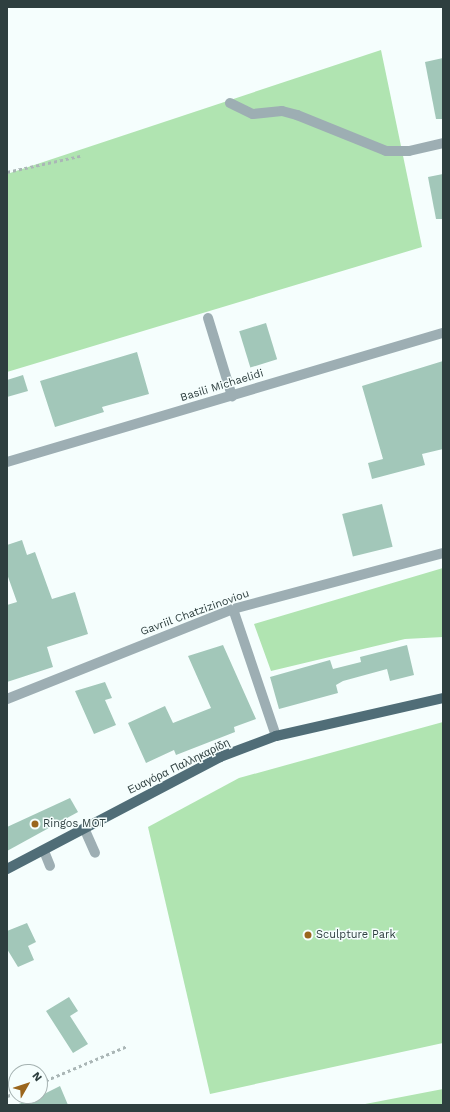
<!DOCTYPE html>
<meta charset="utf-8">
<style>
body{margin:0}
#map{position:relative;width:450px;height:1112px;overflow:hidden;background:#f5fefd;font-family:"Work Sans",sans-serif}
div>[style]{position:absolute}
.green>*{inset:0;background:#b0e4b1}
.building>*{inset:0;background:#a2c7b9;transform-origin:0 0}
.path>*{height:2.5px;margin-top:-1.25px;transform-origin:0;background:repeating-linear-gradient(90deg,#aab6b6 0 3px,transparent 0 6px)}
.minor>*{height:10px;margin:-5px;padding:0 5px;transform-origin:5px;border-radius:5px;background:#9daeb3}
.major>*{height:10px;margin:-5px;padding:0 5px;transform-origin:5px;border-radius:5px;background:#506d77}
.dots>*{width:11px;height:11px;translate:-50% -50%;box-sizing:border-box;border:2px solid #f5fefd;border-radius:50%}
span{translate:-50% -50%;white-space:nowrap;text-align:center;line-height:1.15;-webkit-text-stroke:3px #f5fefd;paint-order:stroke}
.street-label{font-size:11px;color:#2e3f3f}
.poi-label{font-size:11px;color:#2e3f3f}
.left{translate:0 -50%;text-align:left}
.frame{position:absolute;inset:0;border:8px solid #2e3f3f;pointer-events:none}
.north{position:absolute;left:8px;top:1064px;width:40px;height:40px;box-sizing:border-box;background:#f5fefd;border:1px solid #a5b2b1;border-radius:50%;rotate:51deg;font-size:11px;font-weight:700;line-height:16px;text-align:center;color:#2e3f3f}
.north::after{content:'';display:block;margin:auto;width:14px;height:18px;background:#9a661d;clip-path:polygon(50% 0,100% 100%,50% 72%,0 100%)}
</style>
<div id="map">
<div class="green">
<div style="clip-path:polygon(381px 50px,422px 247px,7px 372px,7px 174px)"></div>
<div style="clip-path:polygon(443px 568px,443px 637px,405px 639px,271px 671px,254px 624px)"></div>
<div style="clip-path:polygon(443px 722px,443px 1043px,210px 1094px,148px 827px,239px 778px)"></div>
<div style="clip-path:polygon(443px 1089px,443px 1105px,360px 1105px)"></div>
</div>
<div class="building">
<div style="clip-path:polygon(443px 58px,443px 119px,436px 119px,425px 62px)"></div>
<div style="clip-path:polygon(443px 174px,443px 219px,436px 219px,428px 177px)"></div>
<div style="left:266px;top:323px;width:38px;height:28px;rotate:73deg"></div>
<div style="clip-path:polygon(137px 352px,149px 394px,102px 407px,104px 412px,55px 427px,40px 381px)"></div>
<div style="clip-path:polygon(443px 361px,443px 449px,422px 454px,425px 465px,372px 479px,368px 463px,383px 459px,362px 386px)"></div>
<div style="clip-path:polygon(23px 375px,28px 391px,7px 397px,7px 380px)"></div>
<div style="left:382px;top:504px;width:44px;height:41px;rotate:76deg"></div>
<div style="clip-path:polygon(22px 540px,27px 555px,35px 552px,52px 599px,75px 592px,88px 634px,47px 647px,53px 667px,7px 682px,7px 605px,17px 602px,7px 574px,7px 545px)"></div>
<div style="clip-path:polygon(223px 645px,256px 719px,234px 727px,235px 732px,176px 755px,174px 750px,146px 763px,128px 723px,165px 706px,173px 723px,211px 708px,188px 656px)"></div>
<div style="clip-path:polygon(407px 645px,414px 675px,390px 681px,387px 669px,343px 681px,336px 685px,338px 693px,279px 709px,270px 677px,330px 660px,333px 669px,361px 662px,360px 657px)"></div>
<div style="clip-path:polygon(105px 682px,112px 698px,105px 700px,116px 725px,94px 734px,75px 691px)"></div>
<div style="clip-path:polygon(70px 798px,78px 812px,7px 851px,7px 827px)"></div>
<div style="clip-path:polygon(27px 923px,36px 942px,28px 946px,34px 960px,18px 967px,7px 949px,7px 931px)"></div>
<div style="clip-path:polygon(69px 997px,78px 1011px,70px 1016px,88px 1044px,73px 1053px,46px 1011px)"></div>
<div style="clip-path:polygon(60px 1086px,68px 1105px,16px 1105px,40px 1096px)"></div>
</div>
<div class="path">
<div style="left:7px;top:172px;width:75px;rotate:-12.4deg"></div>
<div style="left:40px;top:1083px;width:95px;rotate:-23deg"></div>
<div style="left:7px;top:1096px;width:9px;rotate:-18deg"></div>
</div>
<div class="minor">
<div style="left:230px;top:103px;width:25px;rotate:26deg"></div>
<div style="left:253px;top:114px;width:29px;rotate:-6deg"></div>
<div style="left:282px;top:111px;width:16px;rotate:15deg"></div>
<div style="left:297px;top:115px;width:96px;rotate:22deg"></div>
<div style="left:386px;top:151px;width:23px"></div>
<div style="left:409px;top:151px;width:35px;rotate:-13deg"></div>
<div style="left:208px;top:318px;width:82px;rotate:72.9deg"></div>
<div style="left:7px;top:462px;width:455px;rotate:-16.5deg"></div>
<div style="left:233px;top:609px;width:134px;rotate:71.3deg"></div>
<div style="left:7px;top:699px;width:243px;rotate:-21.7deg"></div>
<div style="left:233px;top:609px;width:217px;rotate:-14.9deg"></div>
<div style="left:84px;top:828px;width:27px;rotate:66deg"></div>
<div style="left:44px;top:851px;width:16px;rotate:68deg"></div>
</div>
<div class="major">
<div style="left:7px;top:869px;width:241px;rotate:-27.7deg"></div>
<div style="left:220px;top:757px;width:60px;rotate:-20.6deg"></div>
<div style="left:276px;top:736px;width:171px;rotate:-12.8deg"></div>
</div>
<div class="dots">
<div style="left:35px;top:824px;background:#9a661d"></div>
<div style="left:308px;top:935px;background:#9a661d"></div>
</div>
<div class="street-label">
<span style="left:222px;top:386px;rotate:-17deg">Basili Michaelidi</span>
<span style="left:195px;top:613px;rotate:-20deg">Gavriil Chatzizinoviou</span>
<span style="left:179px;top:767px;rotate:-26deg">Ευαγόρα Παλληκαρίδη</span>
</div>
<div class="poi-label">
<span class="left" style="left:43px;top:824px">Ringos MOT</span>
<span class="left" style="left:316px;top:935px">Sculpture Park</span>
</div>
<div class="frame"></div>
<div class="north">N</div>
</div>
